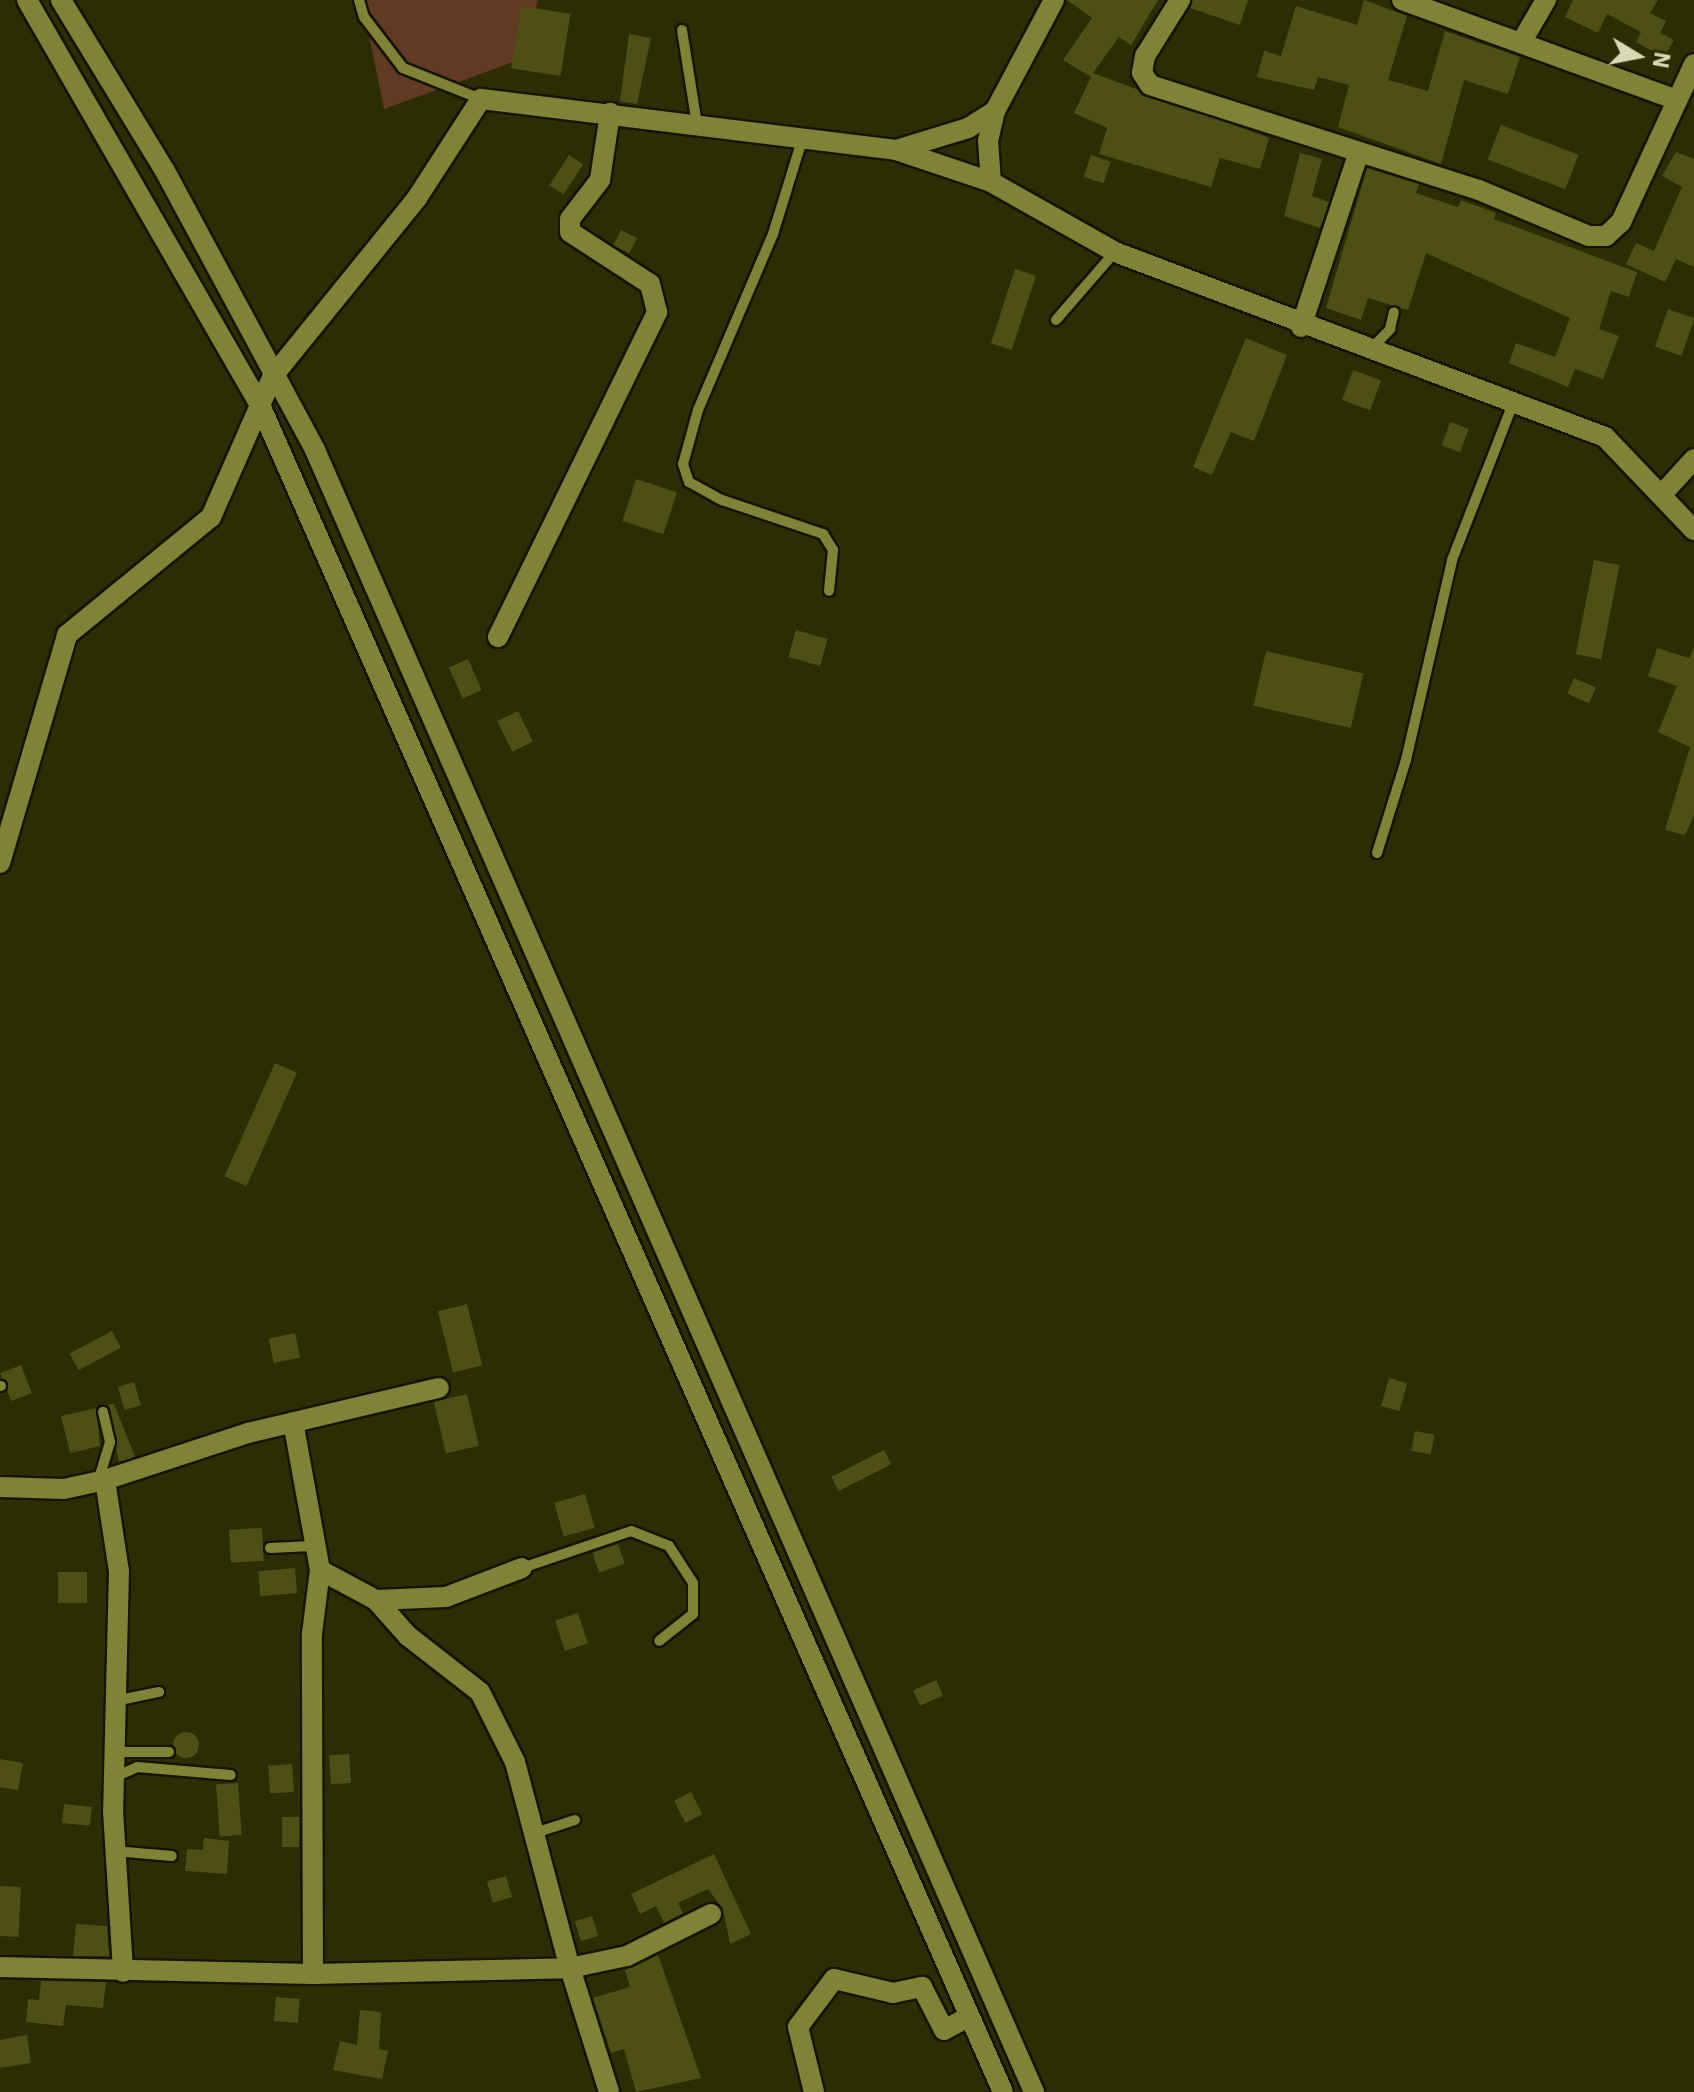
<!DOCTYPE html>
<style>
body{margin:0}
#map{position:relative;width:1694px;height:2092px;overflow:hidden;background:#2d2d04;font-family:"IBM Plex Sans",sans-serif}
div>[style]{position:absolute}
.green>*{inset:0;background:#603a23}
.building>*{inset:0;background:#4e4f14;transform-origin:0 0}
.round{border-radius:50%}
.roads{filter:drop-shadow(2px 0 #141501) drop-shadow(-2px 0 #141501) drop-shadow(0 2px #141501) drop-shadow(0 -2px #141501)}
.service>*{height:10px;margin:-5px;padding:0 5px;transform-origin:5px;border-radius:5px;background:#808236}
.minor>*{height:20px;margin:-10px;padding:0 10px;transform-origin:10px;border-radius:10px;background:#808236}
.tertiary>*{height:20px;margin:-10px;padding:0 10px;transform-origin:10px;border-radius:10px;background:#808236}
span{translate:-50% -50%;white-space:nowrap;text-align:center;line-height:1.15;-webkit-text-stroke:6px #2d2d04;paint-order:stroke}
.north{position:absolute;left:1598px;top:16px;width:80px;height:80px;-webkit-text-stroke:6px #2d2d04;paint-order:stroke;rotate:100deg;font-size:22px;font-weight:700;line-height:32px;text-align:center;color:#d7d9b4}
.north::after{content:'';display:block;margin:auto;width:28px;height:36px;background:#d7d9b4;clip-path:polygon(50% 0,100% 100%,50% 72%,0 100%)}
</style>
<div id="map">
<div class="green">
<div style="clip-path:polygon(362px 0,538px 0,522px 59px,384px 109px)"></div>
</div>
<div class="building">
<div style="clip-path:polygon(1067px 0,1158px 0,1131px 45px,1119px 37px,1093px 73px,1269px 138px,1260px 169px,1220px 158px,1211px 187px,1099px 154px,1107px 128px,1074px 113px,1091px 77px,1063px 60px,1092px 18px)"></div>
<div style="clip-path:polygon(1193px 0,1248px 0,1240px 25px,1190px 8px)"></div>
<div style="clip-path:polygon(1364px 0,1407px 16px,1388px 80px,1428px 91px,1445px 31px,1520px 57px,1508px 94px,1464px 80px,1441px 164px,1338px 127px,1349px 85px,1318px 77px,1314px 90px,1257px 77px,1264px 51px,1281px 56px,1296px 6px,1357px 25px)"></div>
<div style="clip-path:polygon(1573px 0,1658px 0,1650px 13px,1666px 21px,1660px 33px,1674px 40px,1665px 56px,1650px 50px,1636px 42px,1641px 32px,1607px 14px,1598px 33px,1565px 17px)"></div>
<div style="left:521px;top:6px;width:50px;height:63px;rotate:9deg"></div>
<div style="clip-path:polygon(629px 34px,651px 38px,637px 104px,620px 101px)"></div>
<div style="left:1501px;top:125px;width:83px;height:37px;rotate:21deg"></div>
<div style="clip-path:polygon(1676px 152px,1694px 159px,1694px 267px,1676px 259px,1665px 282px,1626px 264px,1636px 243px,1654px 251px,1682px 187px,1662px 176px)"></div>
<div style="clip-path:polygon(1300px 153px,1322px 159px,1312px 196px,1329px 202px,1320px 228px,1284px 216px)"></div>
<div style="left:569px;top:155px;width:17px;height:36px;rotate:33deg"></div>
<div style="left:1091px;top:155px;width:21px;height:23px;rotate:19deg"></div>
<div style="clip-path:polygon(1367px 168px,1419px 184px,1416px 193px,1458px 207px,1461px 200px,1496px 213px,1494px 219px,1637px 272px,1629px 297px,1611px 291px,1599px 329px,1619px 336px,1603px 379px,1575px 369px,1568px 387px,1509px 363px,1516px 343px,1555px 357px,1570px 318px,1426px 253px,1408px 310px,1368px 298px,1361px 320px,1326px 308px)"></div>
<div style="left:621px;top:230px;width:18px;height:17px;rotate:27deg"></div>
<div style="left:1015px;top:269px;width:22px;height:78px;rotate:18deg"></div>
<div style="left:1668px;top:309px;width:28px;height:40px;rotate:19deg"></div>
<div style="clip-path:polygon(1246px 338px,1287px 355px,1254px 441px,1231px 432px,1212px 475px,1193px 467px)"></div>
<div style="left:1353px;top:370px;width:30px;height:32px;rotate:20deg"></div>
<div style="left:1450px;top:422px;width:20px;height:25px;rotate:20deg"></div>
<div style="left:636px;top:479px;width:43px;height:44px;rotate:18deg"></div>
<div style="left:1594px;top:560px;width:26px;height:96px;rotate:11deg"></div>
<div style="left:796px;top:630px;width:33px;height:28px;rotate:16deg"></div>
<div style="clip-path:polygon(1694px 647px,1694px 815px,1685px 835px,1665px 830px,1690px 747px,1658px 732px,1677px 686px,1648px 676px,1657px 648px,1689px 658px)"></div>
<div style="left:1266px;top:651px;width:100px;height:56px;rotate:13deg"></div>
<div style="left:468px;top:659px;width:34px;height:21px;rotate:66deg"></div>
<div style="left:1574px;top:678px;width:24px;height:17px;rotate:24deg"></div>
<div style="left:518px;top:711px;width:34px;height:23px;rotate:64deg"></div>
<div style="left:275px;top:1063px;width:24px;height:124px;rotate:24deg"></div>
<div style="left:467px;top:1304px;width:63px;height:30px;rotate:76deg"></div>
<div style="left:112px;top:1331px;width:19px;height:48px;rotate:62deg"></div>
<div style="left:295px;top:1333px;width:25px;height:27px;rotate:78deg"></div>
<div style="left:21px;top:1365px;width:30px;height:22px;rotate:69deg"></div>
<div style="left:1389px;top:1378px;width:19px;height:29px;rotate:16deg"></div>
<div style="left:134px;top:1382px;width:24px;height:17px;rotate:73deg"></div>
<div style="left:467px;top:1394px;width:53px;height:34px;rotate:77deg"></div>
<div style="clip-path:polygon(114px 1404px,135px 1457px,119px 1462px,107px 1405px)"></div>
<div style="clip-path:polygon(96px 1408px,100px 1446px,70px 1453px,61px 1416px)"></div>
<div style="left:1415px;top:1431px;width:20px;height:20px;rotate:11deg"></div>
<div style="left:884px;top:1450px;width:16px;height:59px;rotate:63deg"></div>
<div style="left:585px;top:1494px;width:35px;height:32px;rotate:74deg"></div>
<div style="left:262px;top:1528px;width:33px;height:33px;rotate:87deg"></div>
<div style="left:618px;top:1544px;width:21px;height:27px;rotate:71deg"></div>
<div style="left:295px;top:1568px;width:25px;height:37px;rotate:85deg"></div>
<div style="left:58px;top:1572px;width:29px;height:31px"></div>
<div style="left:578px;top:1613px;width:32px;height:24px;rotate:72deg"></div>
<div style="left:936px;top:1680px;width:17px;height:25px;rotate:66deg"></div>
<div class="round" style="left:173px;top:1732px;width:26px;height:26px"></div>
<div style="left:349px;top:1754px;width:29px;height:20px;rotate:86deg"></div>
<div style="clip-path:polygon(0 1759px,23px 1763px,18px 1790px,0 1787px)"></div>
<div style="left:292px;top:1764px;width:28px;height:24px;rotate:86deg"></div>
<div style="left:238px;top:1783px;width:52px;height:22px;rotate:86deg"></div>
<div style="left:691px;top:1792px;width:25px;height:19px;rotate:63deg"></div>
<div style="left:64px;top:1804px;width:28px;height:19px;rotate:6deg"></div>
<div style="left:282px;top:1817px;width:17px;height:30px"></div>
<div style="clip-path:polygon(204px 1838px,229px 1841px,227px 1874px,185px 1871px,187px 1849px,203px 1850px)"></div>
<div style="clip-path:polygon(714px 1854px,751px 1934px,730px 1944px,723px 1909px,708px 1889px,678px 1903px,683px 1913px,664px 1923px,656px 1906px,640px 1914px,631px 1894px)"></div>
<div style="left:506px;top:1876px;width:22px;height:20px;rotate:74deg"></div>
<div style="left:0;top:1886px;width:21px;height:50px;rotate:3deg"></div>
<div style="left:592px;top:1916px;width:21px;height:18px;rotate:73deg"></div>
<div style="clip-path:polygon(76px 1924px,107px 1926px,109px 1956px,73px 1956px)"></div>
<div style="clip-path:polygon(658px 1955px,701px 2078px,636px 2092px,624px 2049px,611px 2053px,593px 1998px,630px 1987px,625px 1970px)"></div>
<div style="clip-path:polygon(41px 1981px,106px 1982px,103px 2008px,66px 2005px,63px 2026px,26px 2022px,28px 1999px,39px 2000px)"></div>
<div style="left:276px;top:1997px;width:24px;height:24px;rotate:5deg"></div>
<div style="clip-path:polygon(360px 2010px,381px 2012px,379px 2049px,388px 2051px,382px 2079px,333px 2070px,340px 2041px,357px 2045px)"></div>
<div style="clip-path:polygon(27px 2035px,31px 2063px,0 2068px,0 2040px)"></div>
</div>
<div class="roads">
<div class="service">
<div style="left:359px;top:0;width:18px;rotate:74deg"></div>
<div style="left:364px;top:17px;width:64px;rotate:52.6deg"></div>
<div style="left:403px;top:68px;width:84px;rotate:21.7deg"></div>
<div style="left:682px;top:30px;width:96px;rotate:81deg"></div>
<div style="left:803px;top:137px;width:102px;rotate:107.2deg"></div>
<div style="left:773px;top:234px;width:191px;rotate:113.1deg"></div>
<div style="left:698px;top:410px;width:56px;rotate:105.5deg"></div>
<div style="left:683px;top:464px;width:19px;rotate:72deg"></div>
<div style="left:689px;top:482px;width:38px;rotate:29deg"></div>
<div style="left:722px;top:500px;width:107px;rotate:18.6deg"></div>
<div style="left:823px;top:534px;width:19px;rotate:58deg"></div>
<div style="left:833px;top:550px;width:41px;rotate:95.6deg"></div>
<div style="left:1056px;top:320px;width:90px;rotate:-49.1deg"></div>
<div style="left:1371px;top:349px;width:28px;rotate:-46deg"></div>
<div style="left:1390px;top:329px;width:17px;rotate:-77deg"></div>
<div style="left:1377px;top:853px;width:97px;rotate:-72.7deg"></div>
<div style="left:1406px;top:760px;width:205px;rotate:-77deg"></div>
<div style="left:1452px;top:560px;width:171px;rotate:-68.7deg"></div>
<div style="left:0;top:1386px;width:1px"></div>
<div style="left:98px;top:1482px;width:42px;rotate:-73.3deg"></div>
<div style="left:110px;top:1442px;width:31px;rotate:-103deg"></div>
<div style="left:270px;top:1548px;width:43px;rotate:-2.7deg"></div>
<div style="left:522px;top:1568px;width:115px;rotate:-18.7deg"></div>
<div style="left:631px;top:1531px;width:41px;rotate:21.5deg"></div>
<div style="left:669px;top:1546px;width:44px;rotate:57deg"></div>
<div style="left:693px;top:1583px;width:31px;rotate:90deg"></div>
<div style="left:693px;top:1614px;width:43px;rotate:141.5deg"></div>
<div style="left:115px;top:1701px;width:45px;rotate:-11.6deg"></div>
<div style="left:114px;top:1752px;width:55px"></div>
<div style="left:115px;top:1777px;width:24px;rotate:-24deg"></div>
<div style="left:137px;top:1767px;width:94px;rotate:4.9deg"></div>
<div style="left:535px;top:1833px;width:42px;rotate:-18deg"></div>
<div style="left:114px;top:1851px;width:58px;rotate:4.9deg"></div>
</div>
<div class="minor">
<div style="left:27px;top:0;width:467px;rotate:60.1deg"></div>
<div style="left:260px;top:405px;width:1843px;rotate:66.23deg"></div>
<div style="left:61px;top:0;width:200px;rotate:58.7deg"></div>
<div style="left:165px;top:171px;width:317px;rotate:61.7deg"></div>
<div style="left:315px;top:450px;width:1793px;rotate:66.35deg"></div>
<div style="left:1180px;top:0;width:66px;rotate:122deg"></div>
<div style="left:1145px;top:56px;width:17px;rotate:100deg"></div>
<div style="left:1142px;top:73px;width:14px;rotate:56deg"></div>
<div style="left:1150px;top:85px;width:345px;rotate:17.7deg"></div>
<div style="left:1479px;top:190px;width:119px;rotate:22.7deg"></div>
<div style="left:1589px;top:236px;width:17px"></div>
<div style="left:1606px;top:236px;width:21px;rotate:-43deg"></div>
<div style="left:1621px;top:222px;width:174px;rotate:-65.2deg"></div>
<div style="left:1402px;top:0;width:293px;rotate:20deg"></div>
<div style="left:1522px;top:41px;width:48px;rotate:-59.7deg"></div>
<div style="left:1301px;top:327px;width:181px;rotate:-71.7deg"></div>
<div style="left:1663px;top:493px;width:46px;rotate:-47.6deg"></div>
<div style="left:498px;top:637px;width:362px;rotate:-63.9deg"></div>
<div style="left:657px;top:312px;width:29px;rotate:-104deg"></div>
<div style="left:650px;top:284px;width:95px;rotate:-147deg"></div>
<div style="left:570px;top:232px;width:13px;rotate:-90deg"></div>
<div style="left:570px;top:219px;width:49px;rotate:-52.4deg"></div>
<div style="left:600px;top:180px;width:68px;rotate:-81.5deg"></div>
<div style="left:0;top:863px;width:238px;rotate:-73.6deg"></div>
<div style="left:67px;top:635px;width:186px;rotate:-39.3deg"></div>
<div style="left:211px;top:517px;width:154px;rotate:-66.3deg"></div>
<div style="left:273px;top:376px;width:229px;rotate:-51deg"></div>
<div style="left:417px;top:198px;width:118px;rotate:-57.1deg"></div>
<div style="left:481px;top:99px;width:418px;rotate:7deg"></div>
<div style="left:105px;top:1480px;width:92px;rotate:81.3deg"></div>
<div style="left:119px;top:1571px;width:240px;rotate:91.4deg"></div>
<div style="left:113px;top:1811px;width:161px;rotate:86.4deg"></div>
<div style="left:0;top:1487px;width:64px;rotate:1.8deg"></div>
<div style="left:64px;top:1489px;width:42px;rotate:-12.4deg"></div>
<div style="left:105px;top:1480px;width:151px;rotate:-18.2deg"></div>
<div style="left:248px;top:1433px;width:196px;rotate:-13.3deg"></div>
<div style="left:320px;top:1570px;width:64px;rotate:28.2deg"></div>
<div style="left:376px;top:1600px;width:48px;rotate:48.4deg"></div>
<div style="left:408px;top:1636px;width:91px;rotate:37.9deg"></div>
<div style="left:480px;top:1692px;width:78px;rotate:63.4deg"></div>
<div style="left:515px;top:1762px;width:213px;rotate:75.1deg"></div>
<div style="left:570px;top:1968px;width:58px;rotate:-11.9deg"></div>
<div style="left:627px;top:1956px;width:94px;rotate:-26.6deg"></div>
<div style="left:376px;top:1600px;width:70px;rotate:-2.5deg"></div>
<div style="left:446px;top:1597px;width:81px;rotate:-20.9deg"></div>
<div style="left:0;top:1967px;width:313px;rotate:1.3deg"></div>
<div style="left:313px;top:1974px;width:340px;rotate:-90.2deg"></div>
<div style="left:312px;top:1634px;width:64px;rotate:-82.9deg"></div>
<div style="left:320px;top:1570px;width:150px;rotate:-100.3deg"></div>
<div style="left:313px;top:1974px;width:257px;rotate:-1.3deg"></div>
<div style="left:570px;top:1968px;width:130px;rotate:72.5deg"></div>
<div style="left:814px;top:2092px;width:67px;rotate:-103.8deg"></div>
<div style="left:798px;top:2027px;width:60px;rotate:-53.1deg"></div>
<div style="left:834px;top:1979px;width:61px;rotate:13.3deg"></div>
<div style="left:893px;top:1993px;width:30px;rotate:-12deg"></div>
<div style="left:922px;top:1987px;width:48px;rotate:62.9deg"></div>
<div style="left:944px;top:2030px;width:26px;rotate:-28deg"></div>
</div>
<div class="tertiary">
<div style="left:896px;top:150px;width:100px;rotate:18.6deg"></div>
<div style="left:991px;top:182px;width:142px;rotate:29.4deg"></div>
<div style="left:1115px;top:252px;width:524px;rotate:20.68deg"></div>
<div style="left:1605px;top:437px;width:129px;rotate:46.3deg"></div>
<div style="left:896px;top:150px;width:75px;rotate:-17deg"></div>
<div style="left:968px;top:128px;width:32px;rotate:-32deg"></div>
<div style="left:991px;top:182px;width:41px;rotate:-94.2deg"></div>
<div style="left:988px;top:141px;width:31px;rotate:-77deg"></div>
<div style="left:995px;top:111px;width:126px;rotate:-62deg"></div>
</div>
</div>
<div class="north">N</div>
</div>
